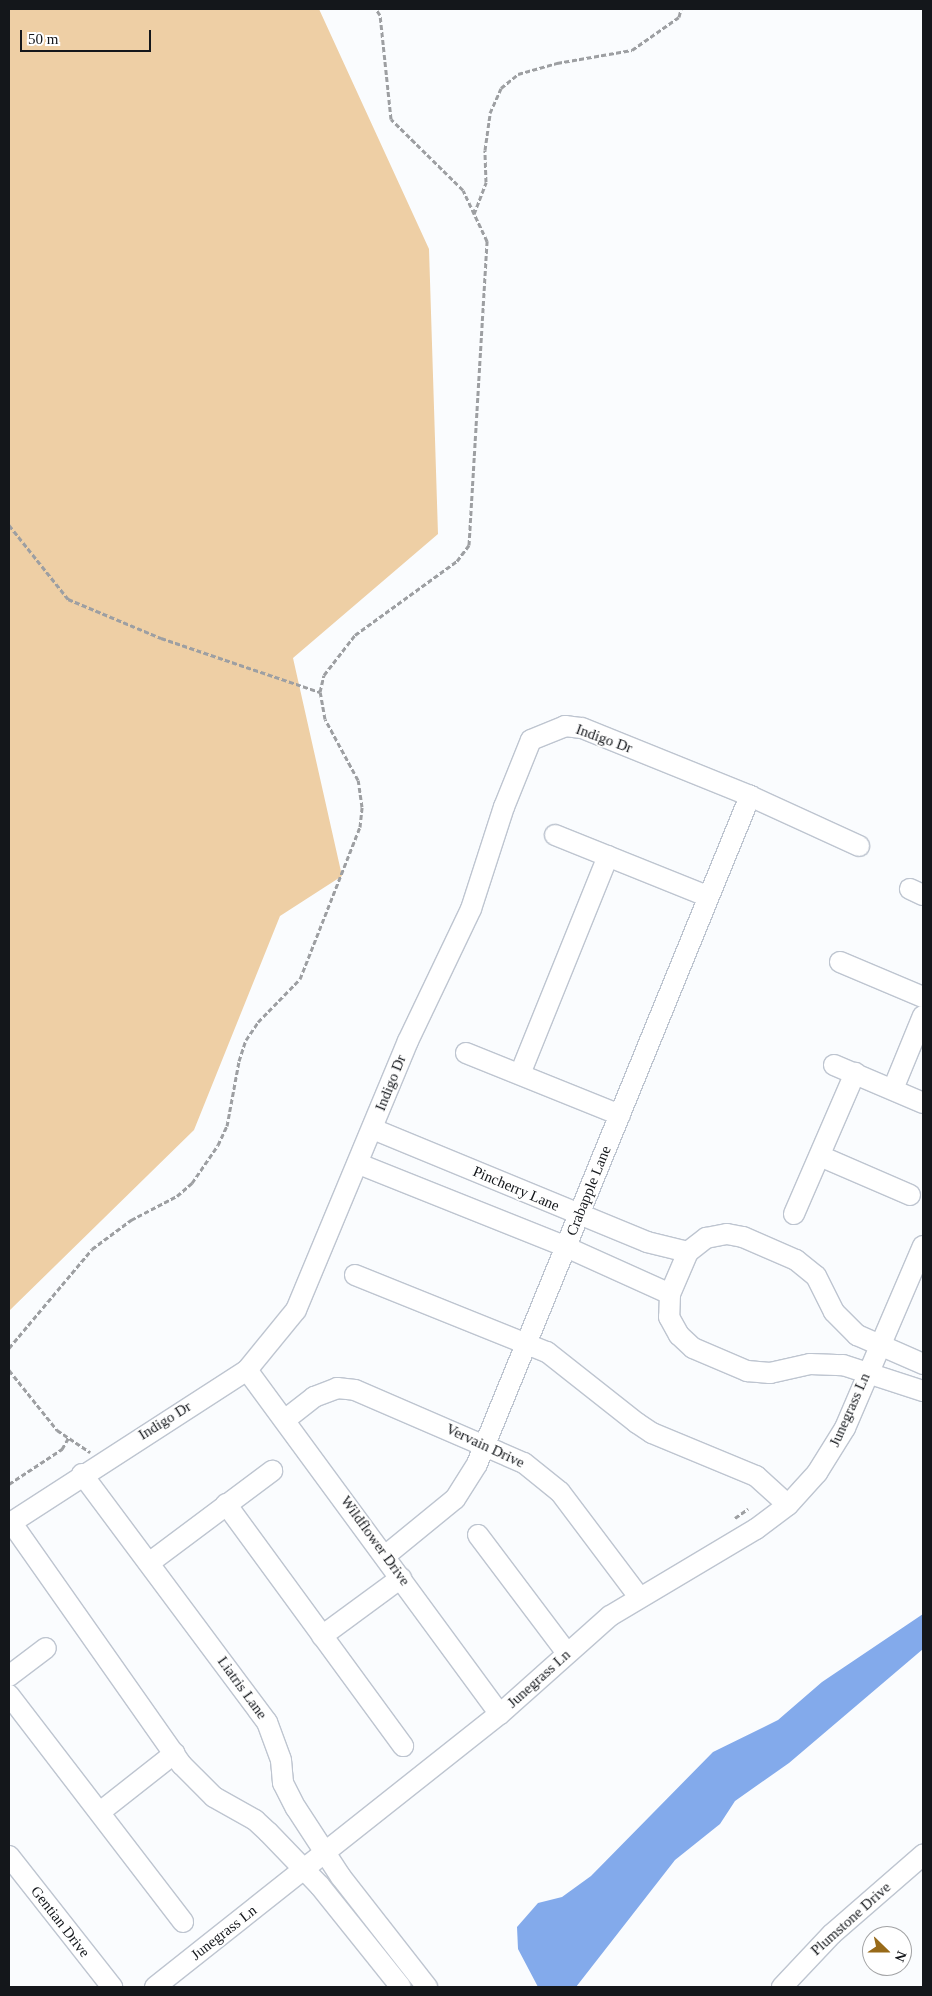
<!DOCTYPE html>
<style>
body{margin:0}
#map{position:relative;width:932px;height:1996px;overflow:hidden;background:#fafcfe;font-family:"Times New Roman",serif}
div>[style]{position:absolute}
.green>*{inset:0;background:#eecfa5}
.water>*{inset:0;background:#83aaeb}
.path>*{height:3px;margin-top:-1.5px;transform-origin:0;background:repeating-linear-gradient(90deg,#9d9fa2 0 5px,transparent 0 7.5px)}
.roads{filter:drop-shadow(1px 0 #bec5d0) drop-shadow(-1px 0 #bec5d0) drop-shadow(0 1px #bec5d0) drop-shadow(0 -1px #bec5d0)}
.minor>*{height:20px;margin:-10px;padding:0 10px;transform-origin:10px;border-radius:10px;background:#fff}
span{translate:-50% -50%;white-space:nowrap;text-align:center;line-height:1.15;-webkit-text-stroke:4px #fff;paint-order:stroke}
.street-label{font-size:15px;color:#14171b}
.frame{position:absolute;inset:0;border:10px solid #14171b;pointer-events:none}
.north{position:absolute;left:862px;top:1926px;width:50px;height:50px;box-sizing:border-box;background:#fff;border:1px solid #a1a2a4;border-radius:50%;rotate:112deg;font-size:14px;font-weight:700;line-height:20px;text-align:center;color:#14171b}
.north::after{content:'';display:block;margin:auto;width:18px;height:22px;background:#986a19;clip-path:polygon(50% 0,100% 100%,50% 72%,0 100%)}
.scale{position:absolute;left:20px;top:30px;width:131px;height:22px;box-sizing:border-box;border:2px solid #14171b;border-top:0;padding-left:6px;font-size:15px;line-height:18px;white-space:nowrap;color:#14171b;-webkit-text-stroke:4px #fff;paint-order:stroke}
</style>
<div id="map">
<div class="green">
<div style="clip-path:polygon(9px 9px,319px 9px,429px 249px,438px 534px,293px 658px,342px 876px,280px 916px,194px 1130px,9px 1311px)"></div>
</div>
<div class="water">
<div style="clip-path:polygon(923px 1614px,923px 1649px,789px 1763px,735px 1801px,720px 1824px,675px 1860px,576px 1987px,538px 1987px,518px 1949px,517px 1927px,538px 1903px,562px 1897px,591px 1876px,713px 1752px,778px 1720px,822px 1682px)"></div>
</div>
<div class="path">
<div style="left:474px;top:214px;width:34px;rotate:-69deg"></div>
<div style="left:486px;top:182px;width:32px;rotate:-92deg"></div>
<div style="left:485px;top:150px;width:37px;rotate:-82deg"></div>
<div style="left:490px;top:113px;width:27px;rotate:-66deg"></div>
<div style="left:501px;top:88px;width:22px;rotate:-39deg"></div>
<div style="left:518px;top:74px;width:41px;rotate:-15.8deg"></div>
<div style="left:557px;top:63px;width:76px;rotate:-9.8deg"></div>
<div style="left:632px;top:50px;width:57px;rotate:-35.1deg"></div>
<div style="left:679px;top:17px;width:8px;rotate:-76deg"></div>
<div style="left:9px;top:525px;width:95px;rotate:51.4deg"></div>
<div style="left:68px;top:599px;width:101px;rotate:22.8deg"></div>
<div style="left:161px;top:638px;width:168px;rotate:18.8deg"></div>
<div style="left:9px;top:1348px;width:129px;rotate:-50deg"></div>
<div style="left:92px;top:1249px;width:49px;rotate:-36.6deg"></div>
<div style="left:131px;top:1220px;width:52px;rotate:-27.6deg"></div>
<div style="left:177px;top:1196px;width:20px;rotate:-41deg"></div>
<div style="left:192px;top:1183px;width:46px;rotate:-55.6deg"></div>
<div style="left:218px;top:1145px;width:21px;rotate:-65deg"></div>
<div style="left:227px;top:1126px;width:66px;rotate:-79.5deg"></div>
<div style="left:239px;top:1061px;width:22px;rotate:-72deg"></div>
<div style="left:246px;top:1040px;width:22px;rotate:-56deg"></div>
<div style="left:258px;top:1022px;width:60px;rotate:-45.7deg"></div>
<div style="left:300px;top:979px;width:163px;rotate:-68.5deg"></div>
<div style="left:360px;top:827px;width:20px;rotate:-84deg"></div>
<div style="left:362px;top:807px;width:27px;rotate:-98deg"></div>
<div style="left:358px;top:780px;width:69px;rotate:-118.4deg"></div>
<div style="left:325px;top:719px;width:27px;rotate:-100deg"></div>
<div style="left:320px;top:692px;width:17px;rotate:-77deg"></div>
<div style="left:324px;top:675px;width:51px;rotate:-52.2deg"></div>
<div style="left:355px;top:635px;width:126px;rotate:-36deg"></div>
<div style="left:457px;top:561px;width:20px;rotate:-53deg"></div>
<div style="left:469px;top:545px;width:305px;rotate:-86.6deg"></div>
<div style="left:487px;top:241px;width:56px;rotate:-115.2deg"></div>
<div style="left:463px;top:190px;width:101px;rotate:-135.4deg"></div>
<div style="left:391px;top:119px;width:105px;rotate:-96deg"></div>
<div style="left:380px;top:15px;width:7px;rotate:-124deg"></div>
<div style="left:9px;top:1370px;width:77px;rotate:51.3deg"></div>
<div style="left:57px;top:1430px;width:40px;rotate:34deg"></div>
<div style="left:9px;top:1484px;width:64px;rotate:-33.4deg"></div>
<div style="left:62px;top:1449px;width:14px;rotate:-60deg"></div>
<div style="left:735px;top:1518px;width:16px;rotate:-35deg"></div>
</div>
<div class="roads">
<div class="minor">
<div style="left:555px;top:835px;width:164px;rotate:21.9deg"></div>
<div style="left:910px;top:889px;width:14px;rotate:25deg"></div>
<div style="left:840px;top:962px;width:90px;rotate:22.9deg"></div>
<div style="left:466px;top:1053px;width:166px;rotate:21.9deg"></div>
<div style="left:834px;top:1065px;width:97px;rotate:23.1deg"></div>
<div style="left:520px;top:1074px;width:235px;rotate:-68deg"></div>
<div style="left:893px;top:1089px;width:79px;rotate:-67.7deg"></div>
<div style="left:373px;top:1129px;width:296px;rotate:22.4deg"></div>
<div style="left:647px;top:1242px;width:42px;rotate:13.7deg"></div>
<div style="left:688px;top:1252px;width:23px;rotate:-38deg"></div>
<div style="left:706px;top:1238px;width:21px;rotate:-11deg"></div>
<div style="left:727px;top:1234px;width:16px;rotate:11deg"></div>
<div style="left:743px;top:1237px;width:58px;rotate:23.5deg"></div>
<div style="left:796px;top:1260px;width:26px;rotate:39deg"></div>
<div style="left:816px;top:1276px;width:40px;rotate:63.4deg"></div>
<div style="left:834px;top:1312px;width:33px;rotate:45deg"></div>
<div style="left:857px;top:1335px;width:72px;rotate:23.7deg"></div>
<div style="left:820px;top:1156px;width:98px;rotate:23.4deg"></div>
<div style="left:359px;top:1164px;width:223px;rotate:21.8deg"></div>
<div style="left:566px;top:1247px;width:114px;rotate:24.3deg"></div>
<div style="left:670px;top:1294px;width:23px;rotate:92deg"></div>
<div style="left:669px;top:1317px;width:21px;rotate:61deg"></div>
<div style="left:679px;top:1335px;width:19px;rotate:43deg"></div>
<div style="left:693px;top:1348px;width:59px;rotate:23.1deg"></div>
<div style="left:747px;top:1371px;width:23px;rotate:5deg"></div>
<div style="left:770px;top:1373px;width:41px;rotate:-12.7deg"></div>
<div style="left:810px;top:1364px;width:33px;rotate:2deg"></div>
<div style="left:843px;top:1365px;width:84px;rotate:18deg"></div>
<div style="left:794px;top:1214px;width:154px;rotate:-66.6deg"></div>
<div style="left:355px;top:1275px;width:207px;rotate:21.9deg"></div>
<div style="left:547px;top:1352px;width:115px;rotate:38.3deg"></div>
<div style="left:637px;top:1423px;width:18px;rotate:34deg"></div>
<div style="left:652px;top:1433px;width:113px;rotate:22.5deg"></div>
<div style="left:756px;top:1476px;width:43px;rotate:42.2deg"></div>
<div style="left:670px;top:1294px;width:46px;rotate:-66.8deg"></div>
<div style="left:247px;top:1370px;width:427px;rotate:53.7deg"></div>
<div style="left:286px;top:1419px;width:36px;rotate:-38deg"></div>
<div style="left:314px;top:1397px;width:25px;rotate:-21deg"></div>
<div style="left:337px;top:1388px;width:18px;rotate:6deg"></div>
<div style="left:355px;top:1390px;width:184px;rotate:23.4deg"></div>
<div style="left:524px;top:1463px;width:46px;rotate:38.9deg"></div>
<div style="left:560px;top:1492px;width:131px;rotate:53deg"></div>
<div style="left:82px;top:1474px;width:309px;rotate:53.3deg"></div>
<div style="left:267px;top:1722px;width:40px;rotate:69.8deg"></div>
<div style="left:281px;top:1760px;width:23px;rotate:85deg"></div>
<div style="left:283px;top:1783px;width:28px;rotate:63deg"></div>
<div style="left:296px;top:1808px;width:82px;rotate:56.9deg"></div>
<div style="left:341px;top:1877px;width:140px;rotate:52deg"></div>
<div style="left:226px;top:1504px;width:300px;rotate:53.8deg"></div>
<div style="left:11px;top:1522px;width:297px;rotate:54.9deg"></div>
<div style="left:182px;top:1765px;width:45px;rotate:45deg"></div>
<div style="left:214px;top:1797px;width:47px;rotate:29.3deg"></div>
<div style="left:255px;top:1820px;width:18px;rotate:43deg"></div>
<div style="left:268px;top:1832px;width:75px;rotate:46.1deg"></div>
<div style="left:320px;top:1886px;width:129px;rotate:51.3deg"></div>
<div style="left:9px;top:1524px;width:283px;rotate:-32.9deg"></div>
<div style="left:247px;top:1370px;width:77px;rotate:-50.8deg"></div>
<div style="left:296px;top:1310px;width:291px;rotate:-67.4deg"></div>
<div style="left:408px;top:1041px;width:146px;rotate:-64.5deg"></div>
<div style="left:471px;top:909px;width:107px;rotate:-72.1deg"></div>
<div style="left:504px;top:807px;width:72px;rotate:-68.1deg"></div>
<div style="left:531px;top:740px;width:37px;rotate:-22deg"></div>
<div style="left:565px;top:726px;width:17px;rotate:7deg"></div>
<div style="left:582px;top:728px;width:181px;rotate:22deg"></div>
<div style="left:750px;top:796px;width:120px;rotate:24.6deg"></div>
<div style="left:478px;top:1535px;width:148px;rotate:53deg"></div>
<div style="left:385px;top:1556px;width:90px;rotate:-39.2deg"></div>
<div style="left:455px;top:1499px;width:41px;rotate:-57.8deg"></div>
<div style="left:477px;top:1464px;width:722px;rotate:-67.77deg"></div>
<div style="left:149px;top:1563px;width:154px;rotate:-36.8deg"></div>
<div style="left:322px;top:1636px;width:98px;rotate:-36.3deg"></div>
<div style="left:9px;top:1676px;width:46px;rotate:-37.1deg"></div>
<div style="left:9px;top:1695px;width:286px;rotate:52.5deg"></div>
<div style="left:100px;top:1812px;width:95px;rotate:-38.2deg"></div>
<div style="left:9px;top:1856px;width:167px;rotate:51.8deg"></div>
<div style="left:155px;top:1987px;width:440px;rotate:-38.4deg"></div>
<div style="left:500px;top:1714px;width:147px;rotate:-41.7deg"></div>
<div style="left:610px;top:1616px;width:170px;rotate:-30.8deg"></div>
<div style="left:756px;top:1529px;width:40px;rotate:-37deg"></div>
<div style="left:788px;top:1505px;width:43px;rotate:-47.8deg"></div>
<div style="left:817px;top:1473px;width:53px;rotate:-58.1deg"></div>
<div style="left:845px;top:1428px;width:198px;rotate:-66.8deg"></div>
<div style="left:782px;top:1987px;width:73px;rotate:-46.7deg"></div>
<div style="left:832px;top:1934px;width:121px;rotate:-41deg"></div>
</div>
</div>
<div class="street-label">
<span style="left:604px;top:739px;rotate:20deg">Indigo Dr</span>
<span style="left:391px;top:1083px;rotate:-68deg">Indigo Dr</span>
<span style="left:516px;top:1189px;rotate:23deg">Pincherry Lane</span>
<span style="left:589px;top:1191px;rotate:-68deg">Crabapple Lane</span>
<span style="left:850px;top:1410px;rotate:-66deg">Junegrass Ln</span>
<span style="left:165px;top:1421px;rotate:-32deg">Indigo Dr</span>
<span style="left:485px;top:1446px;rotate:25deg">Vervain Drive</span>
<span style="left:375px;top:1541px;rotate:54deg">Wildflower Drive</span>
<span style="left:539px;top:1679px;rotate:-42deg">Junegrass Ln</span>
<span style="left:242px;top:1688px;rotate:54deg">Liatris Lane</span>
<span style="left:851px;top:1919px;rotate:-42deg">Plumstone Drive</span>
<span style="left:60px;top:1922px;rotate:52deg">Gentian Drive</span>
<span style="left:224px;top:1933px;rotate:-38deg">Junegrass Ln</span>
</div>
<div class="frame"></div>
<div class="north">N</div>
<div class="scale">50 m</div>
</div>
